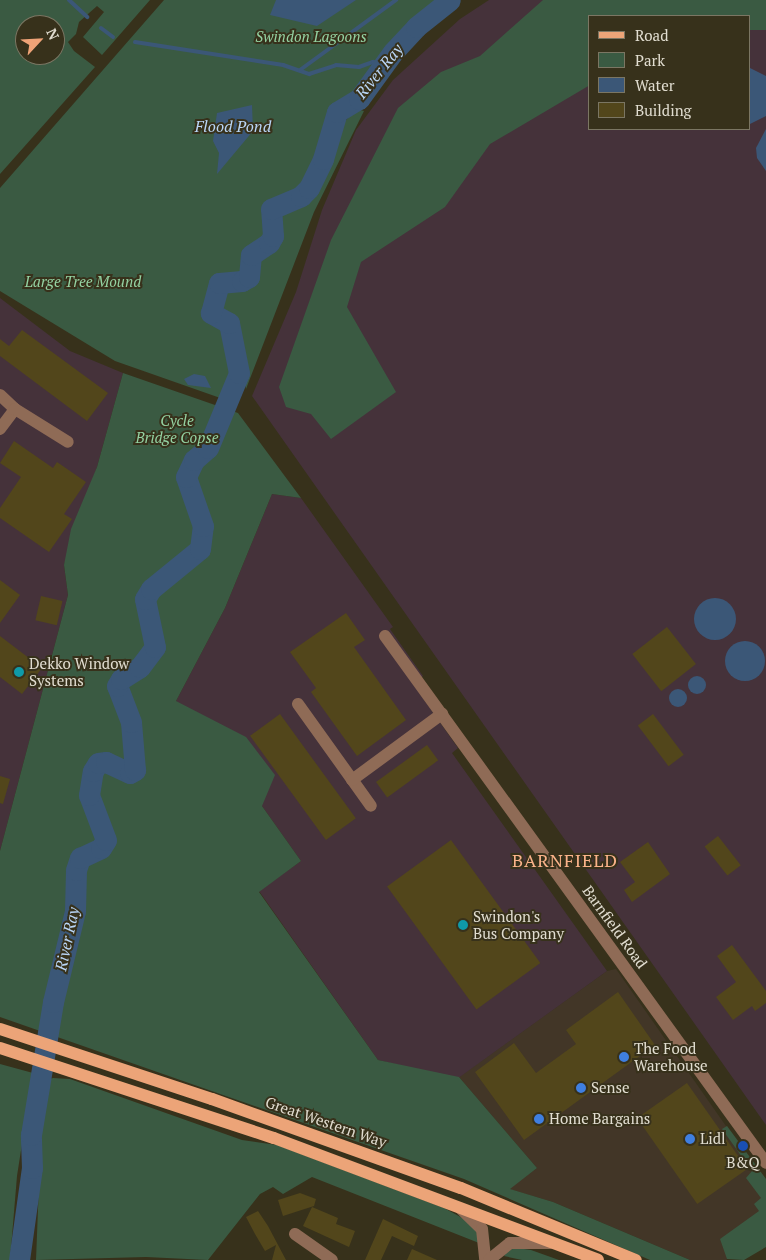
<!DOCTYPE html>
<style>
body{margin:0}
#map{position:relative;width:766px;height:1260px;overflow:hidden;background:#37311b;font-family:"PT Serif",serif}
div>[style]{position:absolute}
.commercial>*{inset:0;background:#423627}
.industrial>*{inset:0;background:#45323a}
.green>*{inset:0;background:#3a5a42}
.water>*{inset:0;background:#3b5777}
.round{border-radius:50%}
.stream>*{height:4px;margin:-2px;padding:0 2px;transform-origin:2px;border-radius:2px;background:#3b5777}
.river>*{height:21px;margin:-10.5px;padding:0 10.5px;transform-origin:10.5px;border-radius:10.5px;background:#3b5777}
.building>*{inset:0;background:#52461b;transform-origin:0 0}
.minor>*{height:12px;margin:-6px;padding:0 6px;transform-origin:6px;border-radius:6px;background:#8f6b56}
.major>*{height:12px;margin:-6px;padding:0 6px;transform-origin:6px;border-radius:6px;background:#eca478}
.dots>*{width:14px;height:14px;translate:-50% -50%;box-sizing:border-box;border:2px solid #37311b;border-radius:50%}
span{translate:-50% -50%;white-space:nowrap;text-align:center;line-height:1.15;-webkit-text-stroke:4px #37311b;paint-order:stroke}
.park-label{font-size:15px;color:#94d2a2;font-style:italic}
.poi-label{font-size:15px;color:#e1ddd0}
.left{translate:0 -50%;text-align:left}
.street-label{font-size:15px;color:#e1ddd0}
.water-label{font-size:16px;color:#b9d5f6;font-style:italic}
.quarter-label{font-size:18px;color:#fbb38a;letter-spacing:1px}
.legend{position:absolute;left:588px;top:15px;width:162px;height:115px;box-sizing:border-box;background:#37311b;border:1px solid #7b7663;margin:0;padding:6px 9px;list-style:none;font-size:15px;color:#e1ddd0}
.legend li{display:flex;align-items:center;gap:10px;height:25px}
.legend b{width:25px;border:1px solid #7b7663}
.north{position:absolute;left:15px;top:15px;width:50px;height:50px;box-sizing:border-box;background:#37311b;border:1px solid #7b7663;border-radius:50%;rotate:65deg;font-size:14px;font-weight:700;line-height:20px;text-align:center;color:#e1ddd0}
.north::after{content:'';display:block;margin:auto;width:18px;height:22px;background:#efa377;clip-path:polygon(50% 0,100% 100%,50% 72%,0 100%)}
</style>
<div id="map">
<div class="commercial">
<div style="clip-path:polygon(616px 969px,766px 1183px,766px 1230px,726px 1260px,690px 1260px,553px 1202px,509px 1189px,537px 1168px,459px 1077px,607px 971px)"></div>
</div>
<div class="industrial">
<div style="clip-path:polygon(evenodd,489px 0,766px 0,766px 1125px,252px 396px,296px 292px,322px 210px,356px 130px,393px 80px,460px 19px,489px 0,590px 16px,750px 16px,750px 129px,590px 129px,590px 16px)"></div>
<div style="clip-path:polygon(0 298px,70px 351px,123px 373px,97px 467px,64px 565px,68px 595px,0 851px)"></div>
<div style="clip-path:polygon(272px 494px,301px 498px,393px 627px,390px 629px,423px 676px,413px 684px,458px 748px,452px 753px,607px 971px,457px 1079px,378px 1060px,259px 891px,301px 861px,262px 806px,176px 701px,225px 608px)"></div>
</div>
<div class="green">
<div style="clip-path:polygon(evenodd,0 0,150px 0,102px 55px,83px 37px,104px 12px,97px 6px,79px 22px,76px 34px,68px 42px,74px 51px,95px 67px,0 174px,0 0,25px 25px,55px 25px,55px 55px,25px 55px,25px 25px)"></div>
<div style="clip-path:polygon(164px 0,441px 0,397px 36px,380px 54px,377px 67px,358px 97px,334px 112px,318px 164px,309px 183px,296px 195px,271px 205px,265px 212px,270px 235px,247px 255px,245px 275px,216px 282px,208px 306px,209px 315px,227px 326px,227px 338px,235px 369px,226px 400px,115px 361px,0 291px,0 188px)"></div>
<div style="clip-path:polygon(543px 0,766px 0,766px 30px,750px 30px,750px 16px,590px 16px,590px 85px,490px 144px,445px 207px,361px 262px,347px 307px,396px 392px,331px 439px,311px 414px,286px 407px,279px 387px,331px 240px,398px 108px,441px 72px,480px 56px)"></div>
<div style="clip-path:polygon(357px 109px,364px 111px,314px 212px,246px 389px,236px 334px,219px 303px,225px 291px,250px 285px,256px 263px,279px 239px,274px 210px,302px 199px,313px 189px,343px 123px)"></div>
<div style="clip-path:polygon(123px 373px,238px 413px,301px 498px,272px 494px,225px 608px,176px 701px,246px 737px,275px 775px,262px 806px,301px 861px,259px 892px,378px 1060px,459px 1077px,537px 1168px,510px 1189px,553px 1202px,690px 1260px,650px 1260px,464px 1179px,0 1017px,0 851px,68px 595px,64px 565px,71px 529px,97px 467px)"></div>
<div style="clip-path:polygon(0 1064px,33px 1073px,17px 1176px,10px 1260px,0 1260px)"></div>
<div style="clip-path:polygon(53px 1078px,70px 1079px,242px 1140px,277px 1145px,444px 1208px,466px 1220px,476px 1229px,479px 1243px,312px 1177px,283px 1194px,273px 1187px,260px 1194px,208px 1260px,146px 1257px,36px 1260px,42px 1107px,46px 1080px)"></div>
<div style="clip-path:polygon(727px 1126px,766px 1179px,766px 1247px,744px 1260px,727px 1259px,720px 1239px,759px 1211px,754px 1204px,761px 1198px,746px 1178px,752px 1171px,722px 1129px)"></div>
<div style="clip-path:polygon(517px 1248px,531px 1250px,559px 1260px,522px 1260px,504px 1256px,508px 1250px)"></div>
</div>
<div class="water">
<div style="clip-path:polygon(276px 0,356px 0,317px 26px,270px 15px)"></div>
<div style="clip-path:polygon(750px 68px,766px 76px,766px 116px,750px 124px)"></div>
<div style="clip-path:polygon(252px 105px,253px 131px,217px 174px,219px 153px,213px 141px,217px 113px)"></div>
<div style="clip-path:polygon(766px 129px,766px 171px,757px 158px,756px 148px)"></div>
<div style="clip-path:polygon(194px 374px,205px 376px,211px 388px,188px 385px,184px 379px)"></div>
<div class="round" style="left:694px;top:598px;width:42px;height:42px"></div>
<div class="round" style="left:725px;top:641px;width:40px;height:40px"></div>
<div class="round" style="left:688px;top:676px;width:18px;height:18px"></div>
<div class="round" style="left:669px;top:689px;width:18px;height:18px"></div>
</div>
<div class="stream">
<div style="left:69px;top:0;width:25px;rotate:43deg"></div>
<div style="left:101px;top:28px;width:15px;rotate:37deg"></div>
<div style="left:135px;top:42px;width:150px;rotate:8.8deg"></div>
<div style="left:283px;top:65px;width:28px;rotate:19deg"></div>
<div style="left:309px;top:74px;width:28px;rotate:-18deg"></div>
<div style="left:336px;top:65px;width:23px;rotate:5deg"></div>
<div style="left:359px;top:67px;width:15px;rotate:-20deg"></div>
<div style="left:373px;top:62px;width:12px;rotate:20deg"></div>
<div style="left:300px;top:70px;width:119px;rotate:-36.1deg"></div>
</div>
<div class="river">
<div style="left:19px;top:1260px;width:93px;rotate:-82deg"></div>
<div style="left:32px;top:1168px;width:33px;rotate:-92deg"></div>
<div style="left:31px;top:1135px;width:135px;rotate:-80.6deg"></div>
<div style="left:53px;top:1002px;width:94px;rotate:-76.4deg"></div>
<div style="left:75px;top:911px;width:41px;rotate:-88.6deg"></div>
<div style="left:76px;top:870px;width:13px;rotate:-72deg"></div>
<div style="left:80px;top:858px;width:23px;rotate:-25deg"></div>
<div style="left:101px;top:848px;width:9px;rotate:-58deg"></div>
<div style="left:106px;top:840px;width:48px;rotate:-110.7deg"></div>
<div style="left:89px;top:795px;width:24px;rotate:-81deg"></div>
<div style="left:93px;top:771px;width:9px;rotate:-58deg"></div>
<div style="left:98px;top:763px;width:8px;rotate:-7deg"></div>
<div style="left:106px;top:762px;width:26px;rotate:25deg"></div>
<div style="left:130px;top:773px;width:6px;rotate:-31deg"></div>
<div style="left:135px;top:770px;width:48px;rotate:-94.8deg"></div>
<div style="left:131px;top:722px;width:39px;rotate:-111deg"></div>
<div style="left:117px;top:686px;width:8px;rotate:-60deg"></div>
<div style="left:121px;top:679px;width:22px;rotate:-32deg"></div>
<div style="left:140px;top:667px;width:25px;rotate:-53deg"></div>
<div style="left:155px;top:647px;width:49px;rotate:-101.8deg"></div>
<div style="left:145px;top:599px;width:12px;rotate:-59deg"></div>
<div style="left:151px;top:589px;width:63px;rotate:-39.2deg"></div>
<div style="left:200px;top:549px;width:23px;rotate:-83deg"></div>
<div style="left:203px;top:526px;width:52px;rotate:-109.1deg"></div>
<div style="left:186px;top:477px;width:19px;rotate:-65deg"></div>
<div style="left:194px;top:460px;width:18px;rotate:-41deg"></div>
<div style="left:208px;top:448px;width:81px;rotate:-67.5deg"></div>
<div style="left:239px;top:373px;width:51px;rotate:-101.3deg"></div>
<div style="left:229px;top:323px;width:21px;rotate:-151deg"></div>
<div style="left:211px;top:313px;width:31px;rotate:-75deg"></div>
<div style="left:219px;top:283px;width:23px;rotate:-5deg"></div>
<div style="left:242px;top:281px;width:8px;rotate:-30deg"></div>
<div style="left:249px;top:277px;width:22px;rotate:-85deg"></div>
<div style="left:251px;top:255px;width:22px;rotate:-34deg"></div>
<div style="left:269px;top:243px;width:8px;rotate:-60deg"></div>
<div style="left:273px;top:236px;width:27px;rotate:-94deg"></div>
<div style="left:271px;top:209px;width:33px;rotate:-23deg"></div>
<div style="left:301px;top:196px;width:11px;rotate:-45deg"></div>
<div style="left:309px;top:188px;width:32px;rotate:-64deg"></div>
<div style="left:323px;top:159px;width:49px;rotate:-73.4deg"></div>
<div style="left:337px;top:112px;width:26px;rotate:-31deg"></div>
<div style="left:359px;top:99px;width:58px;rotate:-54.1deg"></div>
<div style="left:393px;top:52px;width:34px;rotate:-47deg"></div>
<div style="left:416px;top:27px;width:43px;rotate:-38.5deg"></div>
</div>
<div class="building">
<div style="clip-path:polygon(22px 330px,108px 393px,87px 421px,0 356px,0 339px,9px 346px)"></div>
<div style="clip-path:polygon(14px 441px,53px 468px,57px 462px,86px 482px,64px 514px,72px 519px,49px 552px,0 518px,0 508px,21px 477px,0 463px)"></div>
<div style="clip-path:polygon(0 580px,20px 595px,0 623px)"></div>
<div style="left:41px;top:596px;width:22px;height:25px;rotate:13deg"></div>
<div style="clip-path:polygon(346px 613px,365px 640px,354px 647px,406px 720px,357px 756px,311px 692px,316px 688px,290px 652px)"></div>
<div style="left:667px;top:627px;width:47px;height:44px;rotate:52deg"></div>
<div style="clip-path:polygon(0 636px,42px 668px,22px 694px,0 677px)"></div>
<div style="left:280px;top:714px;width:129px;height:37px;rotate:54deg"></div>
<div style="left:653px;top:714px;width:51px;height:19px;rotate:53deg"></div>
<div style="left:427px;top:745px;width:19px;height:63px;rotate:54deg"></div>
<div style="clip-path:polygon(0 776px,10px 779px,3px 804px,0 803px)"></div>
<div style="left:718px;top:836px;width:37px;height:17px;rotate:52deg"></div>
<div style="left:451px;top:840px;width:152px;height:79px;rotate:54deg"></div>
<div style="clip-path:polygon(648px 842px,670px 874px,632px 902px,624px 890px,635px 882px,620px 862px)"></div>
<div style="clip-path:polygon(732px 945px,766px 991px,766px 1003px,755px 1011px,752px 1006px,733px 1020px,716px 997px,736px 982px,717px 956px)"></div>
<div style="clip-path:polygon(618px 992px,655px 1045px,524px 1140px,475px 1072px,514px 1043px,536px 1073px,576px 1044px,566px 1030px)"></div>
<div style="left:687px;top:1083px;width:105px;height:61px;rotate:55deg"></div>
<div style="clip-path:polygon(300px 1193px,316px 1199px,314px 1206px,283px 1216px,278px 1200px)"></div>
<div style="clip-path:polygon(312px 1207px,338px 1218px,336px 1224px,355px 1231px,349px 1247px,303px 1226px)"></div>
<div style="clip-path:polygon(258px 1211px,268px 1226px,286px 1260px,272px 1260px,276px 1245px,265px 1251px,255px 1234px,246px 1217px)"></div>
<div style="clip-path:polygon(383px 1219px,418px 1236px,414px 1246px,392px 1236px,381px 1260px,365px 1260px)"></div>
<div style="clip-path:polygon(412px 1249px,437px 1260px,407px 1260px)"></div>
</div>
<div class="minor">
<div style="left:0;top:395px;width:21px;rotate:43deg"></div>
<div style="left:15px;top:409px;width:25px;rotate:127deg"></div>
<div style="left:15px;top:409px;width:62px;rotate:31.9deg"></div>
<div style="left:385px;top:636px;width:650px;rotate:54.13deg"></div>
<div style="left:298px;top:704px;width:125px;rotate:54.4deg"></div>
<div style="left:352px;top:780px;width:112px;rotate:-36.3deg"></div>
<div style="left:461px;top:1209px;width:29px;rotate:44deg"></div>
<div style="left:482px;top:1229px;width:31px;rotate:84deg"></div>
<div style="left:295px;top:1234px;width:45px;rotate:35.1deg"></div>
<div style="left:489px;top:1260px;width:27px;rotate:-39deg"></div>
<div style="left:510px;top:1243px;width:40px"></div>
</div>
<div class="major">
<div style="left:0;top:1029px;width:223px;rotate:18.3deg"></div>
<div style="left:212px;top:1099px;width:264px;rotate:19.7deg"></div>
<div style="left:461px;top:1188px;width:189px;rotate:22.4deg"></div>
<div style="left:0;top:1048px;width:288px;rotate:18.2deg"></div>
<div style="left:274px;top:1138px;width:346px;rotate:20.6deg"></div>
</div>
<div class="dots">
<div style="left:19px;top:672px;background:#0f9aa8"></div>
<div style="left:463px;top:925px;background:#0f9aa8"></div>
<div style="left:624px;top:1057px;background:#3f7fe0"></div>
<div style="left:581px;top:1088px;background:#3f7fe0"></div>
<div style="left:539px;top:1119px;background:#3f7fe0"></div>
<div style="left:690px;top:1139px;background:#3f7fe0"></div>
<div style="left:743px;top:1146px;background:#1a4fb4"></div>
</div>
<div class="park-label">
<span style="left:311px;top:37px">Swindon Lagoons</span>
<span style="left:83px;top:282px">Large Tree Mound</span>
<span style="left:177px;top:429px">Cycle<br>Bridge Copse</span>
</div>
<div class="poi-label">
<span class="left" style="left:29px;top:672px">Dekko Window<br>Systems</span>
<span class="left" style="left:473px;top:925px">Swindon's<br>Bus Company</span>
<span class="left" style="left:634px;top:1057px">The Food<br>Warehouse</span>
<span class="left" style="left:591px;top:1088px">Sense</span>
<span class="left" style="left:549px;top:1119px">Home Bargains</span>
<span class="left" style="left:700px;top:1139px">Lidl</span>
<span style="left:743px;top:1163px">B&amp;Q</span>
</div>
<div class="street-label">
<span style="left:615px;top:927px;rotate:54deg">Barnfield Road</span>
<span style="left:326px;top:1122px;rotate:19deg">Great Western Way</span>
</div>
<div class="water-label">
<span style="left:379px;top:71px;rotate:-51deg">River Ray</span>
<span style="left:233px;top:126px">Flood Pond</span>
<span style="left:67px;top:939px;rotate:-78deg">River Ray</span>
</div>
<div class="quarter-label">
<span style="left:565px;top:860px">BARNFIELD</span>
</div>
<ul class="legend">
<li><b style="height:6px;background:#eca478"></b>Road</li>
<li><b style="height:14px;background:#3a5a42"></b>Park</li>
<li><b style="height:14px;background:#3b5777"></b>Water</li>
<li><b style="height:14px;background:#52461b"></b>Building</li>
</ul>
<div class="north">N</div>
</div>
